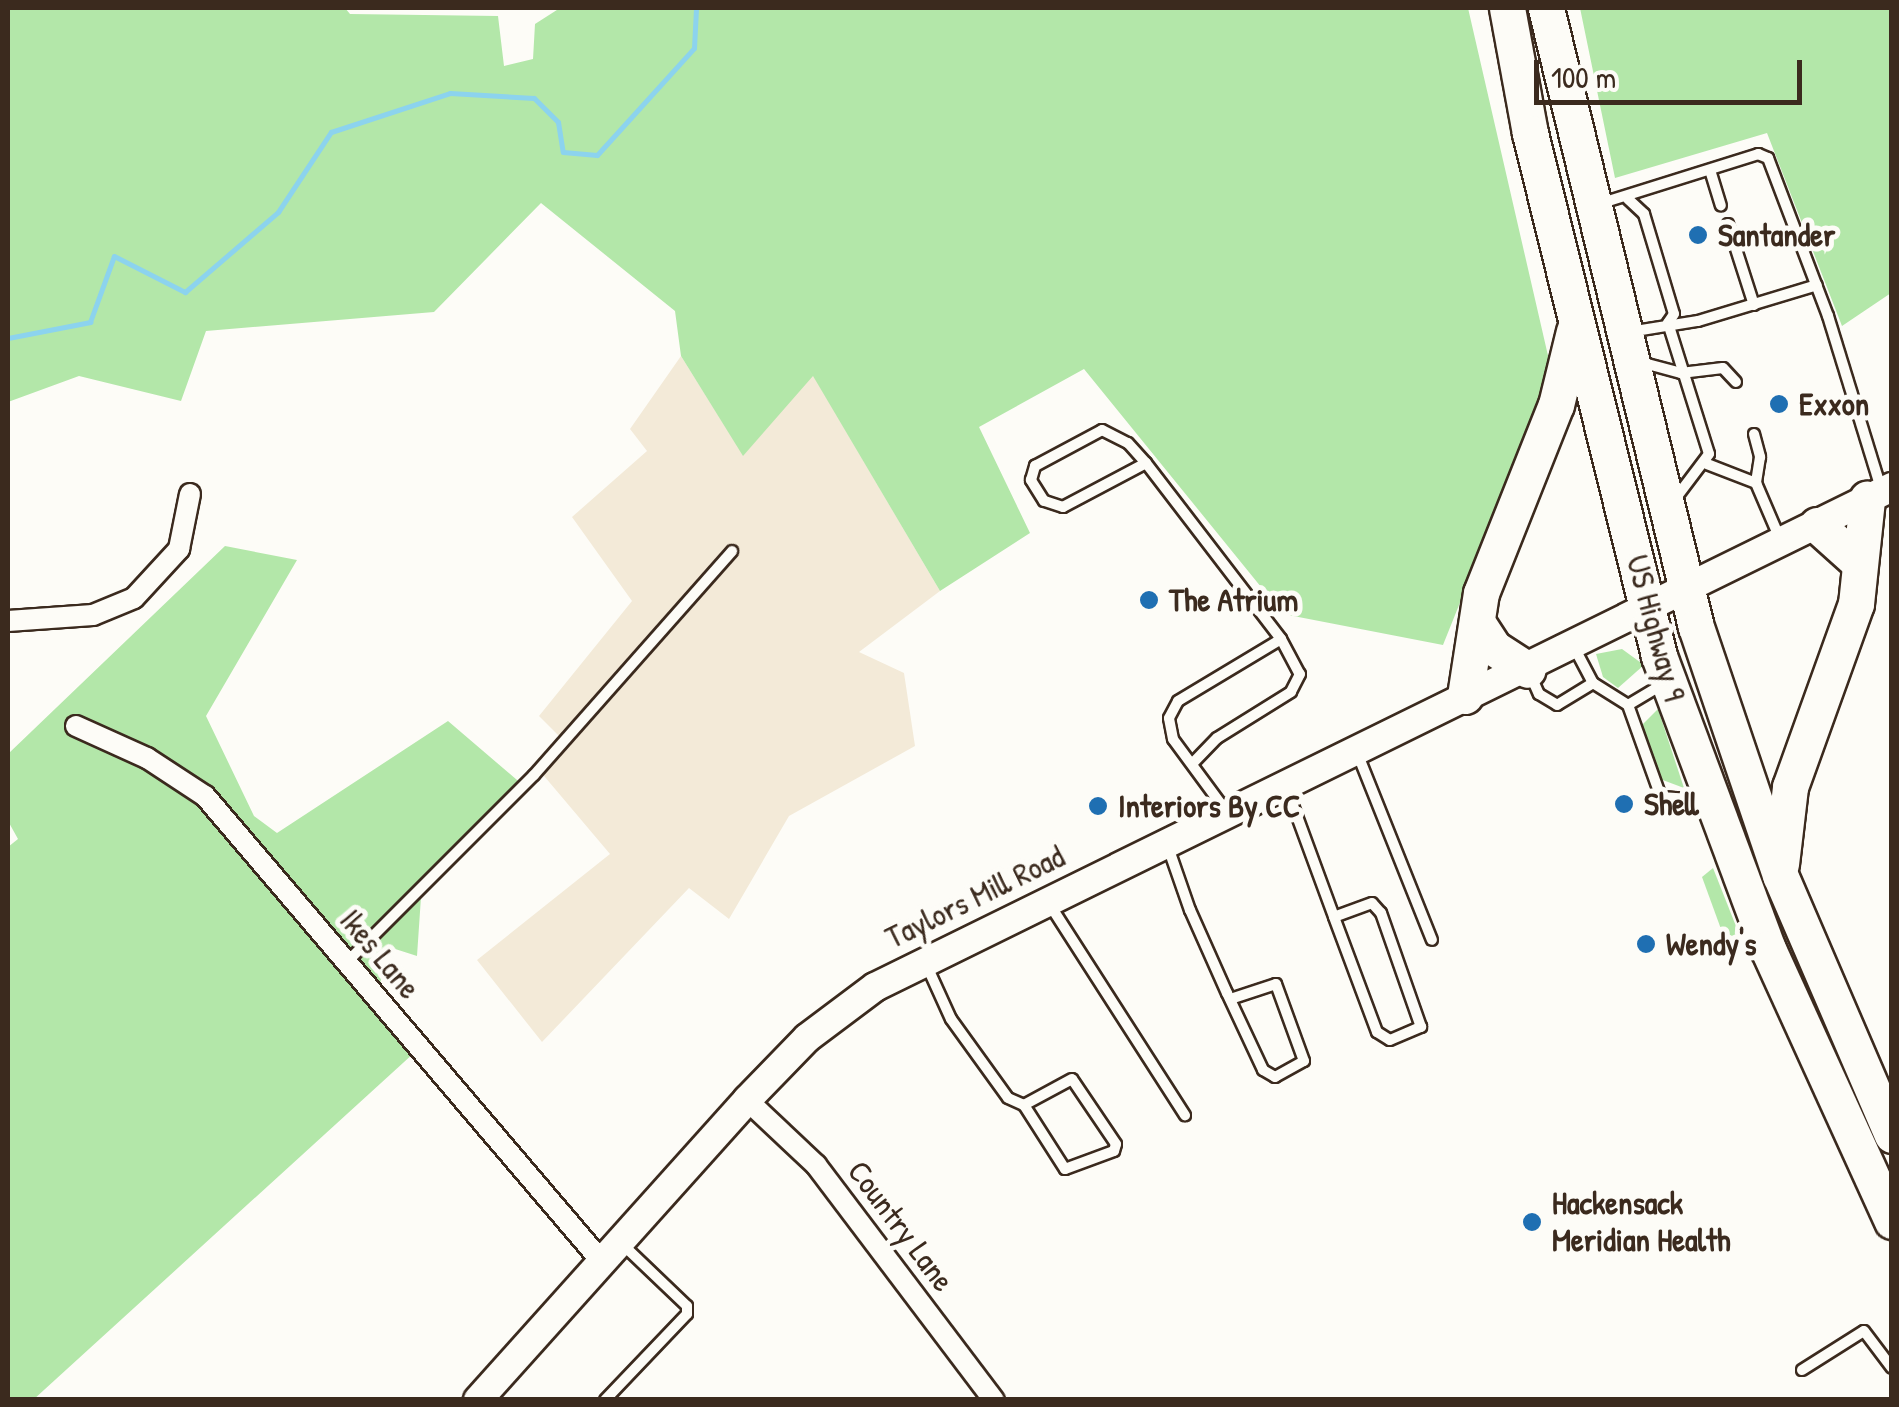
<!DOCTYPE html>
<style>
body{margin:0}
#map{position:relative;width:1899px;height:1407px;overflow:hidden;background:#fdfcf7;font-family:"Patrick Hand",sans-serif}
div>[style]{position:absolute}
.built>*{inset:0;background:#f3ead8}
.green>*{inset:0;background:#b3e7a9}
.stream>*{height:5px;margin:-2.5px;padding:0 2.5px;transform-origin:2.5px;border-radius:2.5px;background:#8cd3ee}
.roads{filter:drop-shadow(2px 0 #3b2a1e) drop-shadow(-2px 0 #3b2a1e) drop-shadow(0 2px #3b2a1e) drop-shadow(0 -2px #3b2a1e)}
.lane>*{height:10px;margin:-5px;padding:0 5px;transform-origin:5px;border-radius:5px;background:#fdfcf7}
.street>*{height:20px;margin:-10px;padding:0 10px;transform-origin:10px;border-radius:10px;background:#fdfcf7}
.secondary>*{height:28px;margin:-14px;padding:0 14px;transform-origin:14px;border-radius:14px;background:#fdfcf7}
.highway>*{height:35px;margin:-17.5px;padding:0 17.5px;transform-origin:17.5px;border-radius:17.5px;background:#fdfcf7}
.dots>*{width:28px;height:28px;translate:-50% -50%;box-sizing:border-box;border:5px solid #fdfcf7;border-radius:50%}
span{translate:-50% -50%;white-space:nowrap;text-align:center;line-height:1.15;-webkit-text-stroke:10px #fdfcf7;paint-order:stroke}
.poi-label{font-size:32px;color:#3b2a1e;font-weight:700}
.left{translate:0 -50%;text-align:left}
.street-label{font-size:32px;color:#3b2a1e}
.frame{position:absolute;inset:0;border:10px solid #3b2a1e;pointer-events:none}
.scale{position:absolute;left:1534px;top:60px;width:268px;height:45px;box-sizing:border-box;border:5px solid #3b2a1e;border-top:0;padding-left:12px;font-size:30px;line-height:35px;white-space:nowrap;color:#3b2a1e;-webkit-text-stroke:8px #fdfcf7;paint-order:stroke}
</style>
<div id="map">
<div class="built">
<div style="clip-path:polygon(681px 356px,743px 455px,813px 375px,940px 591px,859px 652px,904px 673px,915px 746px,789px 816px,729px 919px,689px 888px,542px 1042px,477px 960px,610px 854px,539px 770px,565px 742px,539px 716px,632px 601px,572px 517px,647px 451px,630px 429px)"></div>
</div>
<div class="green">
<div style="clip-path:polygon(8px 8px,345px 8px,350px 14px,498px 16px,504px 66px,533px 59px,535px 24px,560px 8px,1468px 8px,1552px 373px,1443px 645px,1283px 614px,1084px 369px,979px 427px,1030px 533px,940px 591px,813px 376px,743px 456px,681px 356px,675px 311px,541px 203px,434px 312px,206px 331px,181px 401px,79px 376px,8px 402px)"></div>
<div style="clip-path:polygon(1580px 8px,1891px 8px,1891px 293px,1842px 326px,1767px 133px,1615px 178px)"></div>
<div style="clip-path:polygon(225px 546px,297px 560px,206px 716px,254px 816px,277px 833px,448px 721px,524px 786px,421px 897px,417px 956px,389px 947px,379px 988px,426px 1042px,33px 1400px,8px 1399px,8px 847px,18px 839px,8px 821px,8px 754px)"></div>
<div style="clip-path:polygon(1622px 649px,1644px 665px,1618px 688px,1603px 677px,1596px 654px)"></div>
<div style="clip-path:polygon(1658px 709px,1684px 788px,1660px 779px,1642px 725px)"></div>
<div style="clip-path:polygon(1713px 868px,1745px 949px,1725px 940px,1702px 877px)"></div>
</div>
<div class="stream">
<div style="left:8px;top:338px;width:84px;rotate:-11deg"></div>
<div style="left:90px;top:322px;width:70px;rotate:-70deg"></div>
<div style="left:114px;top:256px;width:80px;rotate:26.9deg"></div>
<div style="left:185px;top:292px;width:123px;rotate:-40.7deg"></div>
<div style="left:278px;top:212px;width:96px;rotate:-56.5deg"></div>
<div style="left:331px;top:132px;width:125px;rotate:-18.1deg"></div>
<div style="left:450px;top:93px;width:84px;rotate:3.4deg"></div>
<div style="left:534px;top:98px;width:34px;rotate:45deg"></div>
<div style="left:558px;top:122px;width:30px;rotate:81deg"></div>
<div style="left:563px;top:152px;width:34px;rotate:5deg"></div>
<div style="left:597px;top:155px;width:144px;rotate:-47.8deg"></div>
<div style="left:694px;top:48px;width:40px;rotate:-87.1deg"></div>
</div>
<div class="roads">
<div class="lane">
<div style="left:1710px;top:170px;width:37px;rotate:73deg"></div>
<div style="left:1628px;top:199px;width:22px;rotate:43deg"></div>
<div style="left:1644px;top:214px;width:104px;rotate:73.3deg"></div>
<div style="left:1674px;top:314px;width:11px;rotate:124deg"></div>
<div style="left:1668px;top:323px;width:137px;rotate:72.6deg"></div>
<div style="left:1709px;top:454px;width:56px;rotate:127.1deg"></div>
<div style="left:1602px;top:203px;width:164px;rotate:-17.4deg"></div>
<div style="left:1758px;top:154px;width:11px;rotate:22deg"></div>
<div style="left:1768px;top:158px;width:169px;rotate:69.2deg"></div>
<div style="left:1828px;top:316px;width:183px;rotate:72.9deg"></div>
<div style="left:1728px;top:224px;width:85px;rotate:72.2deg"></div>
<div style="left:1629px;top:332px;width:70px;rotate:-9.1deg"></div>
<div style="left:1698px;top:321px;width:124px;rotate:-16.8deg"></div>
<div style="left:1640px;top:362px;width:42px;rotate:15deg"></div>
<div style="left:1681px;top:373px;width:42px;rotate:-6.8deg"></div>
<div style="left:1723px;top:368px;width:19px;rotate:47deg"></div>
<div style="left:1754px;top:434px;width:24px;rotate:75deg"></div>
<div style="left:1760px;top:457px;width:26px;rotate:99deg"></div>
<div style="left:1146px;top:463px;width:94px;rotate:152.1deg"></div>
<div style="left:1063px;top:507px;width:20px;rotate:-162deg"></div>
<div style="left:1044px;top:501px;width:25px;rotate:-122deg"></div>
<div style="left:1031px;top:480px;width:15px;rotate:-74deg"></div>
<div style="left:1035px;top:466px;width:76px;rotate:-28.2deg"></div>
<div style="left:1102px;top:430px;width:29px;rotate:27deg"></div>
<div style="left:1128px;top:443px;width:27px;rotate:48deg"></div>
<div style="left:1146px;top:463px;width:222px;rotate:52.5deg"></div>
<div style="left:1281px;top:639px;width:40px;rotate:62deg"></div>
<div style="left:1300px;top:674px;width:20px;rotate:117deg"></div>
<div style="left:1291px;top:692px;width:87px;rotate:148.1deg"></div>
<div style="left:1217px;top:738px;width:33px;rotate:134deg"></div>
<div style="left:1707px;top:464px;width:53px;rotate:21.2deg"></div>
<div style="left:1756px;top:483px;width:61px;rotate:66.8deg"></div>
<div style="left:1574px;top:647px;width:41px;rotate:62.2deg"></div>
<div style="left:1530px;top:674px;width:22px;rotate:66deg"></div>
<div style="left:1539px;top:694px;width:21px;rotate:31deg"></div>
<div style="left:1557px;top:705px;width:42px;rotate:-31.4deg"></div>
<div style="left:1593px;top:683px;width:41px;rotate:32.2deg"></div>
<div style="left:1628px;top:705px;width:98px;rotate:70.3deg"></div>
<div style="left:1661px;top:797px;width:44px;rotate:3.9deg"></div>
<div style="left:1628px;top:705px;width:39px;rotate:-31deg"></div>
<div style="left:1358px;top:755px;width:199px;rotate:68.2deg"></div>
<div style="left:1287px;top:789px;width:136px;rotate:69.8deg"></div>
<div style="left:1334px;top:917px;width:123px;rotate:69.5deg"></div>
<div style="left:1377px;top:1032px;width:15px;rotate:32deg"></div>
<div style="left:1390px;top:1040px;width:34px;rotate:-23deg"></div>
<div style="left:1421px;top:1027px;width:121px;rotate:-109.3deg"></div>
<div style="left:1381px;top:913px;width:13px;rotate:-132deg"></div>
<div style="left:1372px;top:903px;width:40px;rotate:159.8deg"></div>
<div style="left:1226px;top:811px;width:89px;rotate:-126.4deg"></div>
<div style="left:1173px;top:739px;width:21px;rotate:-101deg"></div>
<div style="left:1169px;top:718px;width:19px;rotate:-62deg"></div>
<div style="left:1178px;top:701px;width:120px;rotate:-31deg"></div>
<div style="left:1168px;top:847px;width:67px;rotate:70.8deg"></div>
<div style="left:1190px;top:910px;width:91px;rotate:66deg"></div>
<div style="left:1227px;top:993px;width:85px;rotate:64.9deg"></div>
<div style="left:1263px;top:1070px;width:14px;rotate:30deg"></div>
<div style="left:1275px;top:1077px;width:33px;rotate:-29deg"></div>
<div style="left:1304px;top:1061px;width:82px;rotate:-110deg"></div>
<div style="left:1276px;top:984px;width:48px;rotate:161.9deg"></div>
<div style="left:1050px;top:905px;width:250px;rotate:57.3deg"></div>
<div style="left:347px;top:962px;width:264px;rotate:-45deg"></div>
<div style="left:534px;top:775px;width:299px;rotate:-48.5deg"></div>
<div style="left:926px;top:964px;width:60px;rotate:65.6deg"></div>
<div style="left:951px;top:1019px;width:97px;rotate:54.2deg"></div>
<div style="left:1008px;top:1098px;width:17px;rotate:24deg"></div>
<div style="left:1024px;top:1105px;width:76px;rotate:57.4deg"></div>
<div style="left:1065px;top:1169px;width:52px;rotate:-20.2deg"></div>
<div style="left:1114px;top:1151px;width:7px;rotate:-74deg"></div>
<div style="left:1116px;top:1144px;width:78px;rotate:-124.1deg"></div>
<div style="left:1072px;top:1079px;width:55px;rotate:151.6deg"></div>
<div style="left:1802px;top:1370px;width:73px;rotate:-32.2deg"></div>
<div style="left:1864px;top:1331px;width:46px;rotate:52.9deg"></div>
<div style="left:605px;top:1400px;width:119px;rotate:-46.4deg"></div>
<div style="left:687px;top:1314px;width:8px;rotate:-90deg"></div>
<div style="left:687px;top:1306px;width:91px;rotate:-136.3deg"></div>
</div>
<div class="street">
<div style="left:8px;top:621px;width:85px;rotate:-4deg"></div>
<div style="left:93px;top:615px;width:44px;rotate:-22.5deg"></div>
<div style="left:134px;top:598px;width:67px;rotate:-47.4deg"></div>
<div style="left:179px;top:549px;width:56px;rotate:-78.7deg"></div>
<div style="left:76px;top:726px;width:78px;rotate:24.3deg"></div>
<div style="left:147px;top:758px;width:69px;rotate:33.2deg"></div>
<div style="left:205px;top:796px;width:614px;rotate:49.56deg"></div>
<div style="left:747px;top:1100px;width:95px;rotate:43.3deg"></div>
<div style="left:816px;top:1165px;width:295px;rotate:52.9deg"></div>
</div>
<div class="secondary">
<div style="left:478px;top:1400px;width:403px;rotate:-48.1deg"></div>
<div style="left:747px;top:1100px;width:86px;rotate:-45.9deg"></div>
<div style="left:807px;top:1038px;width:85px;rotate:-36.9deg"></div>
<div style="left:875px;top:987px;width:1133px;rotate:-26.18deg"></div>
</div>
<div class="highway">
<div style="left:1507px;top:8px;width:127px;rotate:79.6deg"></div>
<div style="left:1530px;top:133px;width:539px;rotate:76.14deg"></div>
<div style="left:1659px;top:656px;width:313px;rotate:69.6deg"></div>
<div style="left:1768px;top:949px;width:299px;rotate:65.5deg"></div>
<div style="left:1546px;top:8px;width:637px;rotate:76.38deg"></div>
<div style="left:1696px;top:627px;width:262px;rotate:71.3deg"></div>
<div style="left:1780px;top:875px;width:283px;rotate:66.7deg"></div>
<div style="left:1817px;top:525px;width:52px;rotate:41.9deg"></div>
<div style="left:1479px;top:625px;width:27px;rotate:57deg"></div>
<div style="left:1494px;top:648px;width:40px;rotate:32.9deg"></div>
<div style="left:1465px;top:696px;width:104px;rotate:-81.2deg"></div>
<div style="left:1481px;top:593px;width:202px;rotate:-68.3deg"></div>
<div style="left:1556px;top:405px;width:76px;rotate:-76.3deg"></div>
<div style="left:1781px;top:864px;width:78px;rotate:-83.3deg"></div>
<div style="left:1790px;top:787px;width:195px;rotate:-70.2deg"></div>
<div style="left:1856px;top:604px;width:106px;rotate:-84deg"></div>
</div>
</div>
<div class="dots">
<div style="left:1698px;top:235px;background:#1f6fb2"></div>
<div style="left:1779px;top:404px;background:#1f6fb2"></div>
<div style="left:1149px;top:600px;background:#1f6fb2"></div>
<div style="left:1624px;top:804px;background:#1f6fb2"></div>
<div style="left:1098px;top:806px;background:#1f6fb2"></div>
<div style="left:1646px;top:944px;background:#1f6fb2"></div>
<div style="left:1532px;top:1222px;background:#1f6fb2"></div>
</div>
<div class="poi-label">
<span class="left" style="left:1718px;top:235px">Santander</span>
<span class="left" style="left:1799px;top:404px">Exxon</span>
<span class="left" style="left:1169px;top:600px">The Atrium</span>
<span class="left" style="left:1644px;top:804px">Shell</span>
<span class="left" style="left:1118px;top:806px">Interiors By CC</span>
<span class="left" style="left:1666px;top:944px">Wendy's</span>
<span class="left" style="left:1552px;top:1222px">Hackensack<br>Meridian Health</span>
</div>
<div class="street-label">
<span style="left:1656px;top:628px;rotate:75deg">US Highway 9</span>
<span style="left:975px;top:897px;rotate:-26deg">Taylors Mill Road</span>
<span style="left:380px;top:954px;rotate:50deg">Ikes Lane</span>
<span style="left:901px;top:1226px;rotate:53deg">Country Lane</span>
</div>
<div class="frame"></div>
<div class="scale">100 m</div>
</div>
